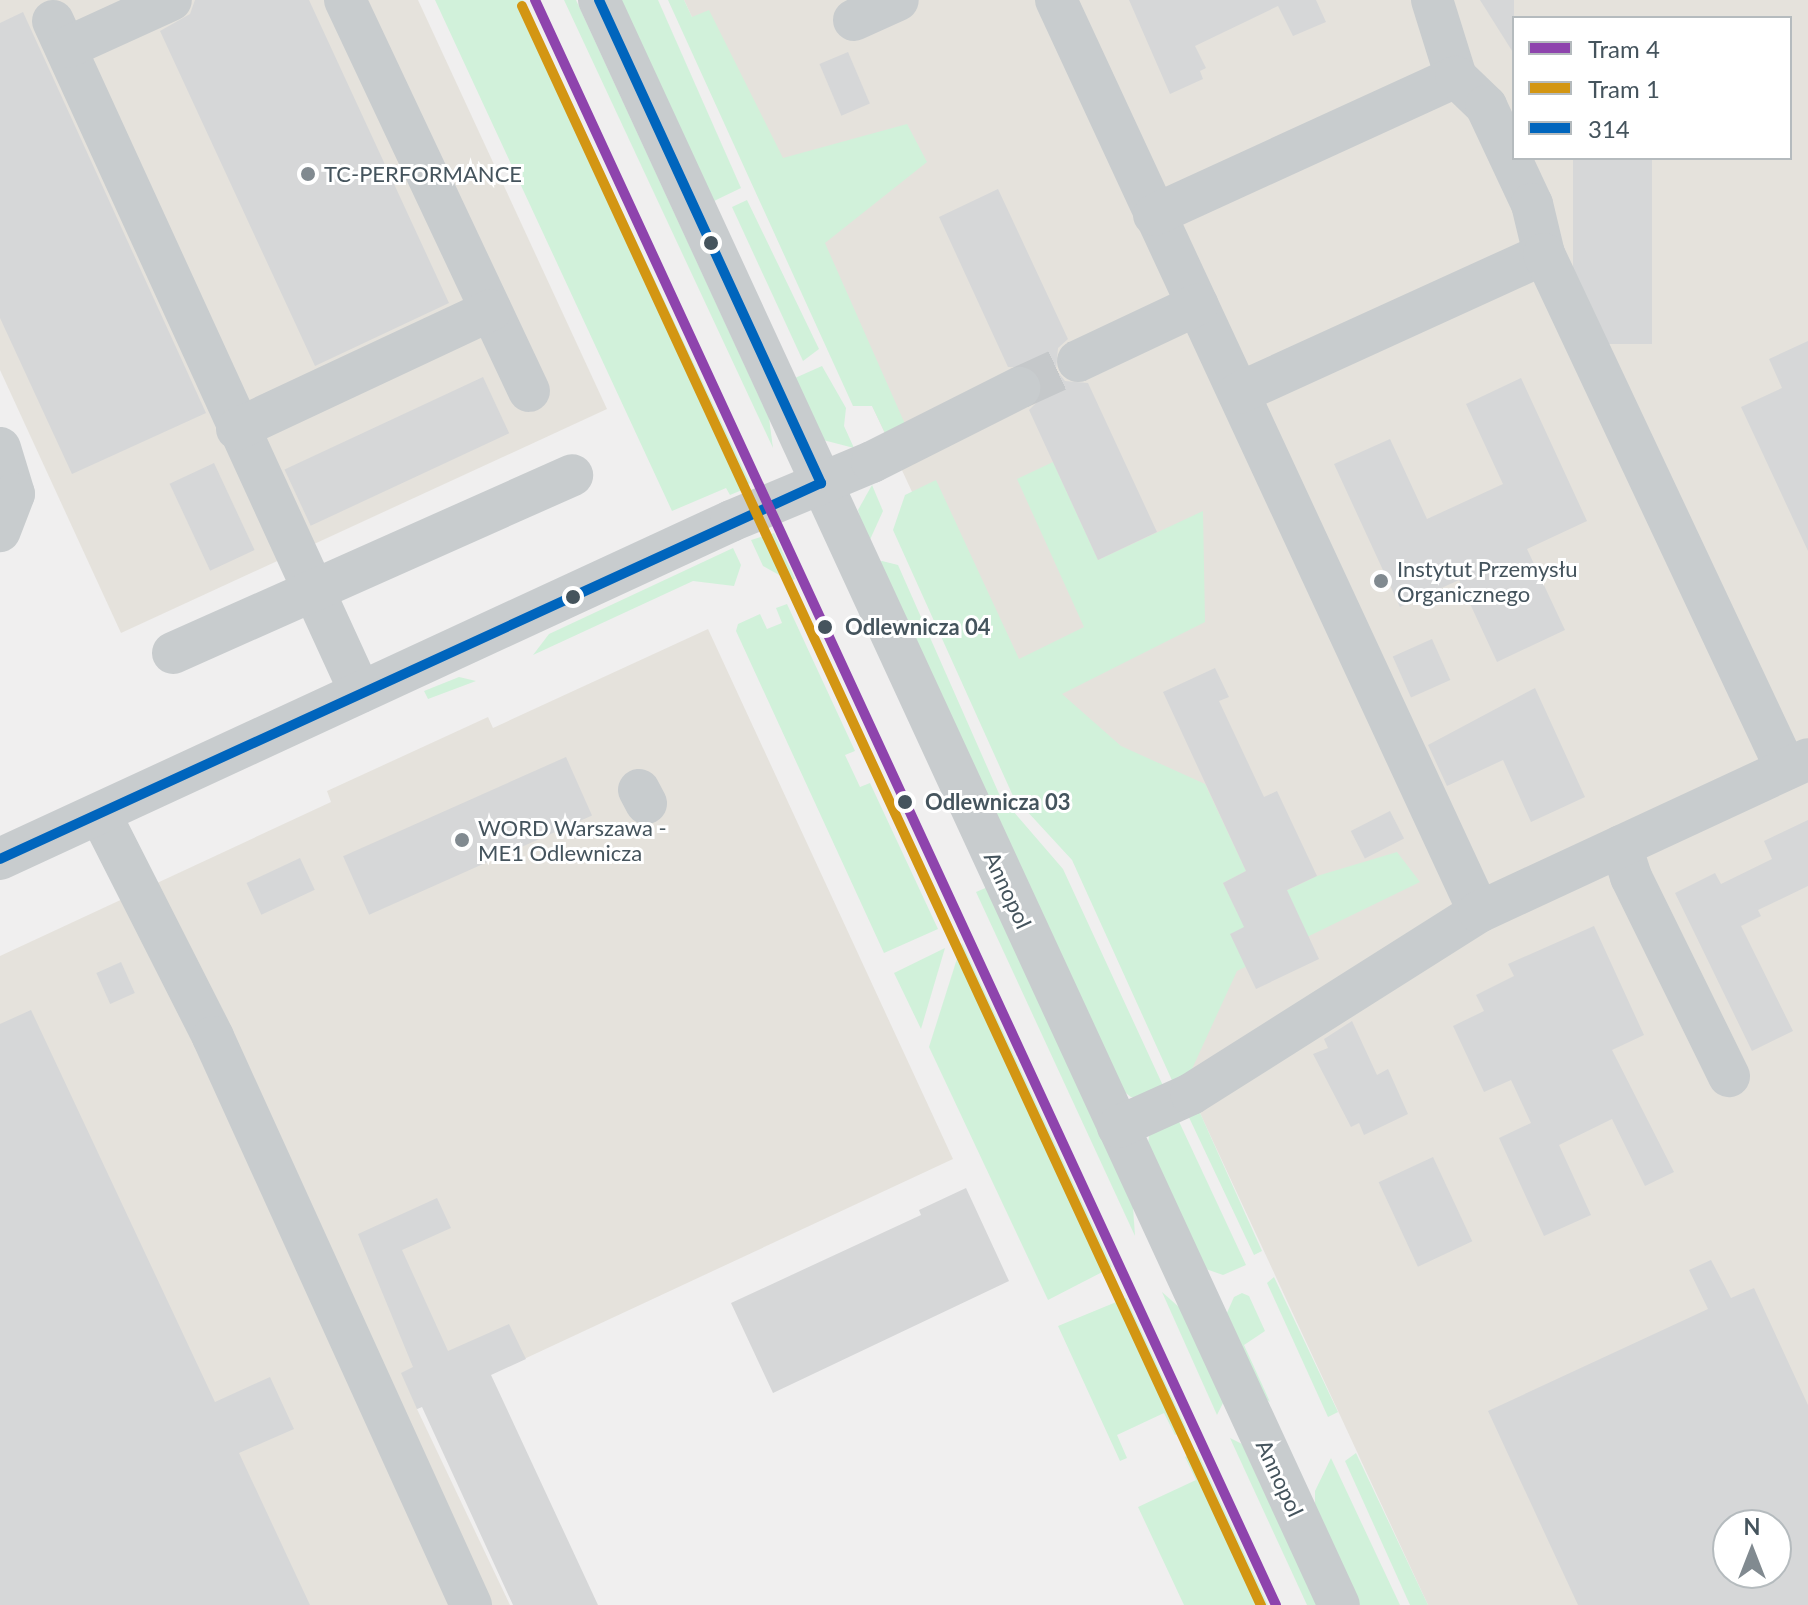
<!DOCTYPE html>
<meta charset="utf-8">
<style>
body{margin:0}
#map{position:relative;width:1808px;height:1605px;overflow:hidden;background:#f0efef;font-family:Lato,sans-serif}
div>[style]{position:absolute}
.commercial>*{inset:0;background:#e5e2dc}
.green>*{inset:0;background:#d1f1da}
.building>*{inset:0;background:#d6d7d8;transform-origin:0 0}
.minor-tunnel>*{height:42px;margin-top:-21px;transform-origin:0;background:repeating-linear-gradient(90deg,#c5c8ca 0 42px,transparent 0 63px)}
.minor>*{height:42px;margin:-21px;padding:0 21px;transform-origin:21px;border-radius:21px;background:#c8ccce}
.bus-1>*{height:10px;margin:-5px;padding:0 5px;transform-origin:5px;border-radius:5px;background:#0065bd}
.tram-1>*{height:10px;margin:-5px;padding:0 5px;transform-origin:5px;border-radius:5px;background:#8e44ad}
.tram-2>*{height:10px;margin:-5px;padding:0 5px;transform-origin:5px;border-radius:5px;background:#d39613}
.dots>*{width:22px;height:22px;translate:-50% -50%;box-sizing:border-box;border:4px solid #fff;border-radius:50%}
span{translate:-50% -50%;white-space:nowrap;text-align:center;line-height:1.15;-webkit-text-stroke:6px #fff;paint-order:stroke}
.poi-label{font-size:22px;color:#45545d}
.left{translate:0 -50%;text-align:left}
.stop-label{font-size:22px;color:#45545d;font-weight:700}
.street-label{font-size:22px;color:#45545d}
.legend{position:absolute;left:1512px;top:16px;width:280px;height:144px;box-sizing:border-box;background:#fff;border:2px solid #b5bbbe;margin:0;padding:10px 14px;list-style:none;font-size:24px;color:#45545d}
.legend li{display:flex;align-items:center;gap:16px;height:40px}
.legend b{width:40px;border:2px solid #b5bbbe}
.north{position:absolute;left:1712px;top:1509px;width:80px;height:80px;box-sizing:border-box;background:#fff;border:2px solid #b5bbbe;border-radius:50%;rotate:0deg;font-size:22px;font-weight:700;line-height:32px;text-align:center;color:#45545d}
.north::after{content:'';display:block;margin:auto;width:28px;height:36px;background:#818a90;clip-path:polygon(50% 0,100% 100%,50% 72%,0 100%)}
</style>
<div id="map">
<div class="commercial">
<div style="clip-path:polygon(0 0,418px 0,607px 409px,121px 633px,0 370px)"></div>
<div style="clip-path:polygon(evenodd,684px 0,1808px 0,1808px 1605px,1428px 1605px,684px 0,1514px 18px,1790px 18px,1790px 158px,1514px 158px,1514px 18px,684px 0,1728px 1525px,1776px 1525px,1776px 1573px,1728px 1573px,1728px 1525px)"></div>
<div style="clip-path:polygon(708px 629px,953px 1159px,417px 1409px,510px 1605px,0 1605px,0 956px,331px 802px,327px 791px,488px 717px,493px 728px)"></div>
</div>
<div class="green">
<div style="clip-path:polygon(435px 0,523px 0,750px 483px,742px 490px,730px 495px,726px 488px,672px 511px)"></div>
<div style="clip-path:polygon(564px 0,576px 0,769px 418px,773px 448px)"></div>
<div style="clip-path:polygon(621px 0,658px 0,741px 188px,714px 201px)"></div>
<div style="clip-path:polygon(668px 0,684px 0,692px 17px,709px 10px,783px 158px,907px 124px,927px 162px,825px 243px,905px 424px,885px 433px,872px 406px,853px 406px)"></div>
<div style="clip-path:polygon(747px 200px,819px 349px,803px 361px,732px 207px)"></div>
<div style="clip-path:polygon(822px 366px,846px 408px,844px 426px,854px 448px,823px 440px,795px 378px)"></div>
<div style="clip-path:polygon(1053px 462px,1098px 560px,1203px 511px,1205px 622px,1062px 694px,1121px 746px,1205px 784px,1246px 871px,1223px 883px,1238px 914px,1317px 876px,1397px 852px,1420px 882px,1237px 971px,1186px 1082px,1175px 1087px,1072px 860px,1013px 796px,893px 530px,905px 495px,936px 480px,1019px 659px,1084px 627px,1017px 479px)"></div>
<div style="clip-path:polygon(872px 485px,883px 511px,868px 544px,858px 510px)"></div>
<div style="clip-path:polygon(774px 533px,795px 579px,790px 581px,763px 566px,751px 540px)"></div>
<div style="clip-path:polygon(733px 548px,741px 565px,734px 586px,693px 581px,533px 655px,549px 634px)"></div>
<div style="clip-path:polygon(882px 561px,898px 565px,1000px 796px,1063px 869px,1165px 1090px,1145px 1099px,1131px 1097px,1118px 1087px,877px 563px)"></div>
<div style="clip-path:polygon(787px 604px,855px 751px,845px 755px,860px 787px,870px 783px,938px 929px,884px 953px,736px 631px,738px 624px,760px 614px,767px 629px,782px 623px,776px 608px)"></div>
<div style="clip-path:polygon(459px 677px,476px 681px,428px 699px,424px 691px)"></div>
<div style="clip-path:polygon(990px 886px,1133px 1207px,1135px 1236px,976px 892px)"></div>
<div style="clip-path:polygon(962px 943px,1112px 1267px,1048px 1300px,929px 1047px)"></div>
<div style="clip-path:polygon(945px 948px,921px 1029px,894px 973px)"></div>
<div style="clip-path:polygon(1196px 1104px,1262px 1251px,1254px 1255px,1185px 1109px)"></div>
<div style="clip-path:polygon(1175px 1113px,1246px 1265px,1223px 1275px,1203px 1268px,1148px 1144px,1149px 1136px)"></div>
<div style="clip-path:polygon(1274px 1277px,1338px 1412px,1328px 1417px,1267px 1283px)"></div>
<div style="clip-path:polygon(1162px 1292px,1180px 1308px,1224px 1401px,1217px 1415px)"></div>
<div style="clip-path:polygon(1242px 1293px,1249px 1296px,1265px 1331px,1244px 1345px,1270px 1402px,1262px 1396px,1226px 1315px,1234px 1297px)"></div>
<div style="clip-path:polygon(1126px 1298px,1187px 1430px,1175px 1435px,1164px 1413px,1117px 1435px,1127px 1458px,1120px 1461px,1058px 1326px)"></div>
<div style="clip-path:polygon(1230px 1438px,1242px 1444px,1317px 1605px,1307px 1605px)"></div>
<div style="clip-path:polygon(1197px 1451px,1268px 1605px,1184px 1605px,1138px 1507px,1196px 1480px,1185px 1457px)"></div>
<div style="clip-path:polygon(1356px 1453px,1428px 1605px,1410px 1605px,1345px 1461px)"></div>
<div style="clip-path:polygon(1331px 1458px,1400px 1605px,1358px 1605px,1315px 1508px,1315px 1491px)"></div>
</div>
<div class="building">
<div style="clip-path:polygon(195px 0,309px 0,449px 303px,315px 366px,160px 31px,190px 14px)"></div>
<div style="clip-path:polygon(1129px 0,1316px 0,1326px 22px,1293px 36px,1278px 6px,1195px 46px,1206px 68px,1200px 71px,1203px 79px,1170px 94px)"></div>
<div style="clip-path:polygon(1480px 0,1514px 0,1514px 54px)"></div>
<div style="clip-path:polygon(23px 12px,206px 413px,72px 474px,0 318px,0 23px)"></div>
<div style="left:848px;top:52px;width:56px;height:31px;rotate:67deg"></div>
<div style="left:1573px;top:158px;width:79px;height:186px"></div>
<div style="clip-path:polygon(998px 189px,1068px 339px,1058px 348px,1056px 370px,1065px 381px,1088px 383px,1157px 532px,1098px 560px,1029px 410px,1039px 400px,1041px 378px,1031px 368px,1008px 367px,939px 217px)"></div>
<div style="clip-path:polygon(1808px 341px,1808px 551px,1741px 407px,1782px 388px,1769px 359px)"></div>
<div style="left:483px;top:377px;width:62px;height:219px;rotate:65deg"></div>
<div style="clip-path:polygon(1521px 378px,1587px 521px,1527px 549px,1565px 630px,1497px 662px,1459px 580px,1400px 607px,1334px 464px,1390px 439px,1427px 519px,1503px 484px,1466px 404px)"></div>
<div style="left:214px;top:463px;width:96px;height:49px;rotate:65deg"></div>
<div style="left:1432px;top:639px;width:45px;height:43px;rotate:66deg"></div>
<div style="clip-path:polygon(1215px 668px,1229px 697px,1219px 701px,1264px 797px,1277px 791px,1317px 876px,1287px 890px,1319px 959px,1256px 989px,1230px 934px,1244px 927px,1223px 883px,1246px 871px,1163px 692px)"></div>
<div style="clip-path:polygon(1535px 688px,1585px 797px,1531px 822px,1503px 760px,1447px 786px,1428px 745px)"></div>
<div style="left:566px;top:757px;width:64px;height:244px;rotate:66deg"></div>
<div style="left:1390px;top:811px;width:31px;height:44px;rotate:63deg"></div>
<div style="clip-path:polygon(1808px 820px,1808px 886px,1758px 910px,1761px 916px,1741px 926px,1793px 1031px,1752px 1051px,1675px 893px,1715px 873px,1721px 884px,1772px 859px,1764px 841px)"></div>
<div style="left:300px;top:858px;width:35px;height:59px;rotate:65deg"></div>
<div style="clip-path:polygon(1594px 926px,1644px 1035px,1612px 1050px,1674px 1172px,1645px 1186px,1612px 1119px,1559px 1145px,1591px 1215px,1544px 1236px,1499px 1138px,1531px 1123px,1511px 1080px,1484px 1092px,1453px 1026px,1484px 1011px,1476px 995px,1514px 976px,1508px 964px)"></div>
<div style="left:121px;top:962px;width:34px;height:27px;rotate:66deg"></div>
<div style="clip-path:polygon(31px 1010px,215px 1402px,270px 1377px,294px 1429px,239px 1453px,310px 1605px,0 1605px,0 1024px)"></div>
<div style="clip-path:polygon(1352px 1021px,1377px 1075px,1388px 1069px,1408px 1114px,1364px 1135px,1359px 1123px,1351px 1127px,1313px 1054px,1328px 1048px,1324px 1039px)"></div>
<div style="left:1433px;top:1157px;width:93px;height:60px;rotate:65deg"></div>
<div style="clip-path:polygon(966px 1188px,1009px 1281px,773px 1393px,731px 1303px,921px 1215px,919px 1210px)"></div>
<div style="clip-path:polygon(437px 1198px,451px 1228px,402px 1250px,448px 1351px,509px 1324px,526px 1359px,491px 1375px,598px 1605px,513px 1605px,422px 1407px,417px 1409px,401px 1373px,413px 1367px,358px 1234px)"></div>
<div style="clip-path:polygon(evenodd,1711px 1260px,1731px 1298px,1754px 1288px,1808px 1405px,1808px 1605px,1578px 1605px,1488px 1411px,1708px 1309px,1689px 1270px,1711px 1260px,1728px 1525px,1776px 1525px,1776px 1573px,1728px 1573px,1728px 1525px)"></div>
</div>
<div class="minor-tunnel">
<div style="left:1019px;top:388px;width:65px;rotate:-24.6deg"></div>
</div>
<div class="minor">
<div style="left:345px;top:0;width:432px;rotate:64.8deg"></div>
<div style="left:599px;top:0;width:1767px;rotate:65.25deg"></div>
<div style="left:1056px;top:0;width:1005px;rotate:65.12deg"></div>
<div style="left:1432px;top:0;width:81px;rotate:72.7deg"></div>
<div style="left:854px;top:20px;width:48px;rotate:-24.4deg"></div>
<div style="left:53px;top:21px;width:738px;rotate:65.41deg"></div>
<div style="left:68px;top:47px;width:113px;rotate:-24.5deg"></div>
<div style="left:1154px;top:215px;width:332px;rotate:-24.6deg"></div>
<div style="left:1456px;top:77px;width:42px;rotate:44deg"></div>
<div style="left:1486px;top:106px;width:108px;rotate:64.9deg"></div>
<div style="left:1532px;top:204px;width:51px;rotate:76.5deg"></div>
<div style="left:1544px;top:254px;width:335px;rotate:155.5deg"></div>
<div style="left:1544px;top:254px;width:569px;rotate:64.83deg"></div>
<div style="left:1078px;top:361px;width:132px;rotate:-25.2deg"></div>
<div style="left:237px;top:429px;width:280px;rotate:-25.1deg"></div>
<div style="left:0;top:448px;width:48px;rotate:73.1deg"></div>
<div style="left:14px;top:494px;width:40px;rotate:111deg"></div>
<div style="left:173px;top:653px;width:437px;rotate:-24deg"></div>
<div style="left:639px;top:790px;width:15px;rotate:62deg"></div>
<div style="left:100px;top:814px;width:250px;rotate:63.1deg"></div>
<div style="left:213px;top:1037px;width:624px;rotate:65.57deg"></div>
<div style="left:1621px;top:846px;width:33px;rotate:72deg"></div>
<div style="left:1631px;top:877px;width:222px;rotate:63.8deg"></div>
<div style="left:0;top:859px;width:805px;rotate:-24.81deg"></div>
<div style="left:731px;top:521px;width:153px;rotate:-22.7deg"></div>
<div style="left:872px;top:462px;width:165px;rotate:-26.7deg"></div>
<div style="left:1118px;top:1127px;width:80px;rotate:-24.3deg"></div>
<div style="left:1191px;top:1094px;width:341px;rotate:-32.3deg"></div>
<div style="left:1479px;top:912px;width:363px;rotate:-24.9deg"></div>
</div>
<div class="bus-1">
<div style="left:599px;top:0;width:532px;rotate:65.32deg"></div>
<div style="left:0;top:859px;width:903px;rotate:-24.61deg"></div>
</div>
<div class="tram-1">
<div style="left:535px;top:0;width:1768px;rotate:65.22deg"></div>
</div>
<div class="tram-2">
<div style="left:522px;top:6px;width:1762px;rotate:65.2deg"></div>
</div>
<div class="dots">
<div style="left:308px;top:174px;background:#818a90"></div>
<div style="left:711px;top:243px;background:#45545d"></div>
<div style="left:1381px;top:581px;background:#818a90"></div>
<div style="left:573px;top:597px;background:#45545d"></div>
<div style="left:825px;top:627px;background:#45545d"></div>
<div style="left:905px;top:802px;background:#45545d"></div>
<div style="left:462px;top:840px;background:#818a90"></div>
</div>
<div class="poi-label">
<span class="left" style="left:324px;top:174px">TC-PERFORMANCE</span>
<span class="left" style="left:1397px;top:581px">Instytut Przemysłu<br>Organicznego</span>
<span class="left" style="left:478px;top:840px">WORD Warszawa -<br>ME1 Odlewnicza</span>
</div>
<div class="stop-label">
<span class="left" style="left:845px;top:627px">Odlewnicza 04</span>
<span class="left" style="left:925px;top:802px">Odlewnicza 03</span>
</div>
<div class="street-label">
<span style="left:1008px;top:890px;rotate:65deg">Annopol</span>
<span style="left:1280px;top:1478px;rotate:65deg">Annopol</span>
</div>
<ul class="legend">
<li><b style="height:10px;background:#8e44ad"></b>Tram 4</li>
<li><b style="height:10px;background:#d39613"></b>Tram 1</li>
<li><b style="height:10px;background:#0065bd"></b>314</li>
</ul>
<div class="north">N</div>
</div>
